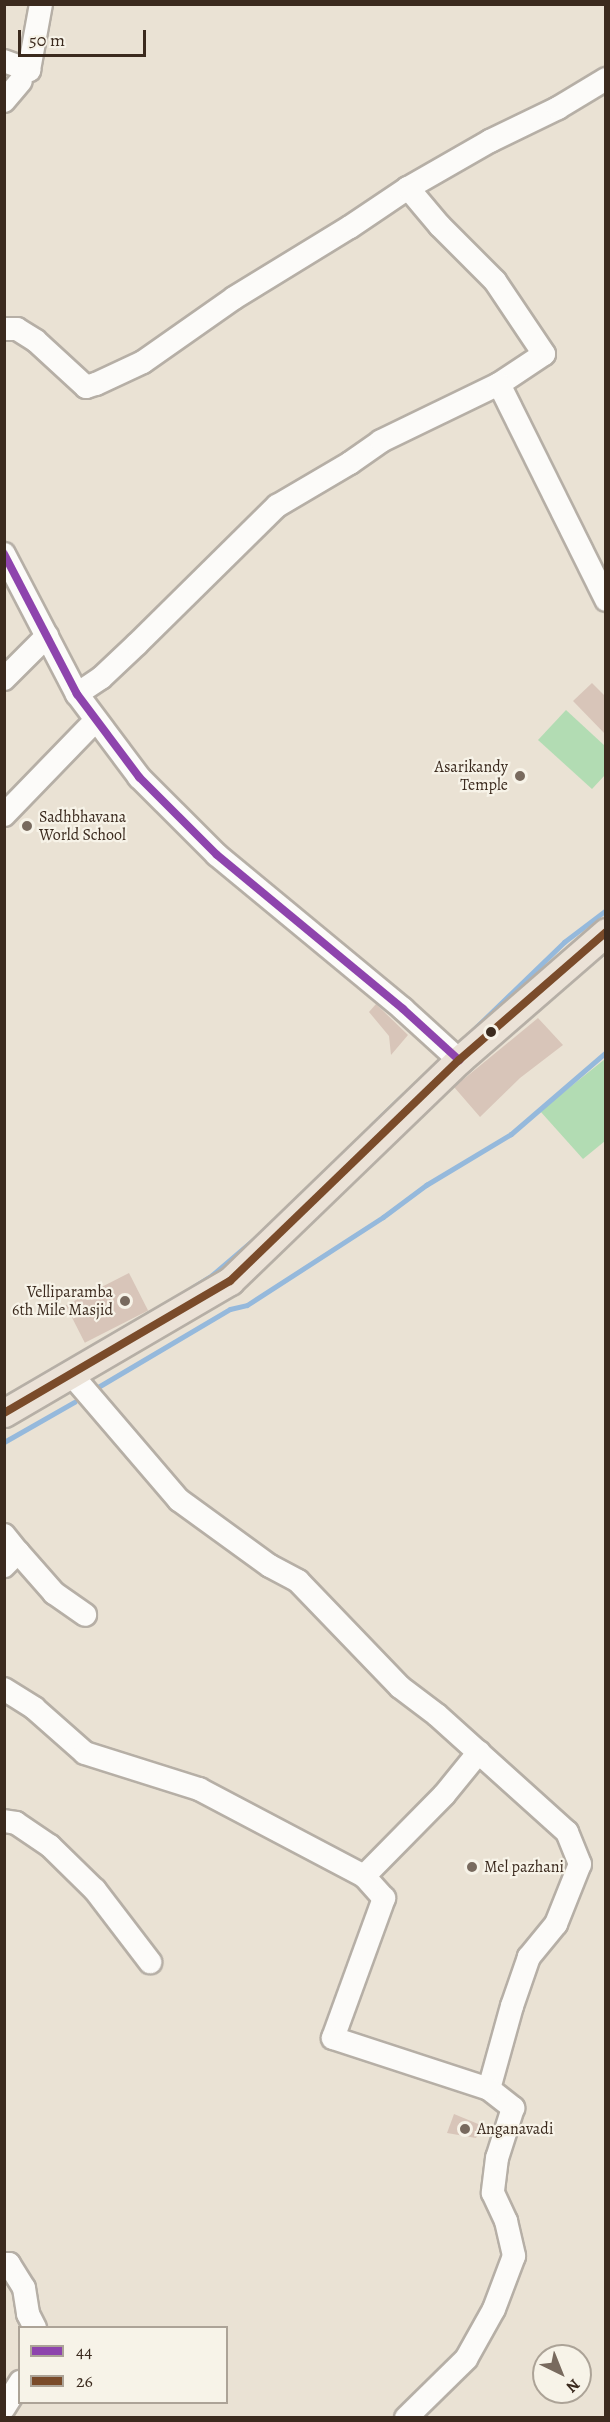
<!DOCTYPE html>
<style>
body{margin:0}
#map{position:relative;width:610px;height:2422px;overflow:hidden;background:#eae2d4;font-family:Alegreya,serif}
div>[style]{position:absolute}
.green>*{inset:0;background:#b2dcb3}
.stream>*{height:5px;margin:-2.5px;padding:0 2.5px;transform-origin:2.5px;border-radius:2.5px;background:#95b9dc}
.building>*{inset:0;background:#d8c5b9;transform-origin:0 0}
.roads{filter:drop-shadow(2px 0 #b6afa6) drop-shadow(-2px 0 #b6afa6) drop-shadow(0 2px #b6afa6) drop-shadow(0 -2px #b6afa6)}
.minor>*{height:22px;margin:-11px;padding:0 11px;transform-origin:11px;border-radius:11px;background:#fcfbf9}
.major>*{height:27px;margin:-13.5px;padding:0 13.5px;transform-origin:13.5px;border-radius:13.5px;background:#ebe2d7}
.bus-1>*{height:8px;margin:-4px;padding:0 4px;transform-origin:4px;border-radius:4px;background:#8e44ad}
.bus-2>*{height:8px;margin:-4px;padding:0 4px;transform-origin:4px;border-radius:4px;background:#7a4b2a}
.dots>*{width:16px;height:16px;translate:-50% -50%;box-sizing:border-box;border:3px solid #f7f3e8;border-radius:50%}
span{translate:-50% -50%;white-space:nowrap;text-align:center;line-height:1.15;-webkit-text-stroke:4.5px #f7f3e8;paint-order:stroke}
.poi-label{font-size:16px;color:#3b2a1e}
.right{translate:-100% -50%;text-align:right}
.left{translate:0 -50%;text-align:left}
.frame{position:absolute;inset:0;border:6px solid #3b2a1e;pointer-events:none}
.legend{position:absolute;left:18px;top:2326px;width:210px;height:78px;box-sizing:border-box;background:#f7f3e8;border:2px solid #aca397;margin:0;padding:8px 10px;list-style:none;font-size:18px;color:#3b2a1e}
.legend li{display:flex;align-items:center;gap:12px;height:30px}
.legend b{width:30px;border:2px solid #aca397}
.north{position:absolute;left:532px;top:2344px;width:60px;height:60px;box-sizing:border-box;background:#f7f3e8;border:2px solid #aca397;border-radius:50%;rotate:137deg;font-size:16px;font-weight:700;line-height:24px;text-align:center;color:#3b2a1e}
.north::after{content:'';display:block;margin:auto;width:21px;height:27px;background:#786a5e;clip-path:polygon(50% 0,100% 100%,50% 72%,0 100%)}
.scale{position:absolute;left:18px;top:30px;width:128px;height:27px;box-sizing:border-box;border:3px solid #3b2a1e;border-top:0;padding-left:8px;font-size:18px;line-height:21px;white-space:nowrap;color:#3b2a1e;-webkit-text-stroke:4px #f7f3e8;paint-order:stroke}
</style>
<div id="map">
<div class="green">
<div style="clip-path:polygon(566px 710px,605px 746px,605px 775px,592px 789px,538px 740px)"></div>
<div style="clip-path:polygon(605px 1059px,605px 1141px,583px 1159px,540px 1111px)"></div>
</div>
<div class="stream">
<div style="left:473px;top:1030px;width:127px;rotate:-44deg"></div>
<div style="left:564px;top:942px;width:53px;rotate:-37.3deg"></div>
<div style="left:371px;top:1126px;width:45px;rotate:-44.1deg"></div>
<div style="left:193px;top:1287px;width:22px;rotate:-32deg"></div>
<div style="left:212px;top:1275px;width:65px;rotate:-40.6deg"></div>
<div style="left:98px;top:1387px;width:153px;rotate:-30.6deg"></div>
<div style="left:230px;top:1309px;width:17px;rotate:-13deg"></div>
<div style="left:247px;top:1305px;width:162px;rotate:-32.9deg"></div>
<div style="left:383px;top:1217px;width:54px;rotate:-36.7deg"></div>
<div style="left:426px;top:1185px;width:99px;rotate:-31deg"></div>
<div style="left:511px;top:1134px;width:125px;rotate:-40.8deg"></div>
<div style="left:4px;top:1442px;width:81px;rotate:-29.7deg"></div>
</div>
<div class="building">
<div style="clip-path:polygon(592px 683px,606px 697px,606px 735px,573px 701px)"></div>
<div style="clip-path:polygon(376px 1004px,408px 1035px,391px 1055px,389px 1036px,369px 1012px)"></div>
<div style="clip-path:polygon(538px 1018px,563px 1045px,520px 1078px,480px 1117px,454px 1087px)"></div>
<div style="left:129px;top:1273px;width:42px;height:71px;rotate:63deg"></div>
<div style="clip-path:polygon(454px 2114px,483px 2126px,476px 2138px,447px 2133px)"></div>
</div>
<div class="roads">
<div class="minor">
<div style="left:4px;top:61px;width:27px;rotate:20deg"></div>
<div style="left:29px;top:70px;width:67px;rotate:-79.7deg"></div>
<div style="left:4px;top:101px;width:26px;rotate:-50deg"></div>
<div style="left:4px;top:329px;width:13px"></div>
<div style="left:17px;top:329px;width:22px;rotate:32deg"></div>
<div style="left:36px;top:341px;width:68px;rotate:42.6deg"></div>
<div style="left:86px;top:387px;width:10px;rotate:-17deg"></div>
<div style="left:96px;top:384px;width:52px;rotate:-25.1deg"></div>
<div style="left:143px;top:362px;width:111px;rotate:-35.1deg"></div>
<div style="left:234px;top:298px;width:136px;rotate:-31.5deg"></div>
<div style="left:350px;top:227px;width:70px;rotate:-33.9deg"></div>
<div style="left:499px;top:384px;width:54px;rotate:-33.7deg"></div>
<div style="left:544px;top:354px;width:88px;rotate:-123.9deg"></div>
<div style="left:495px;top:281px;width:78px;rotate:-135deg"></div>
<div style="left:440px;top:226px;width:50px;rotate:-130.1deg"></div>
<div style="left:408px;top:188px;width:95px;rotate:-29.8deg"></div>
<div style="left:490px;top:141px;width:76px;rotate:-25.9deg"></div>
<div style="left:558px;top:108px;width:56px;rotate:-31.1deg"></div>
<div style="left:4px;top:554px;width:158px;rotate:62.5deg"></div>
<div style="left:77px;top:694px;width:104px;rotate:53.2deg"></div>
<div style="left:139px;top:777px;width:110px;rotate:45deg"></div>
<div style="left:217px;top:855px;width:241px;rotate:39.6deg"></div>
<div style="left:403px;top:1009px;width:76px;rotate:42.3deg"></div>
<div style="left:4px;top:679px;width:61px;rotate:-45deg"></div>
<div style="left:77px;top:694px;width:29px;rotate:-34deg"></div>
<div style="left:101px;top:678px;width:50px;rotate:-43.4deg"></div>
<div style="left:137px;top:644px;width:197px;rotate:-44.6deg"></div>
<div style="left:277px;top:506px;width:85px;rotate:-30.5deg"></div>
<div style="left:350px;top:463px;width:38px;rotate:-35deg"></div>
<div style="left:381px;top:441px;width:131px;rotate:-25.8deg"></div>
<div style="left:499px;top:384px;width:241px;rotate:63.6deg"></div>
<div style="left:4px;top:815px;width:132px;rotate:-45.9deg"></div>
<div style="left:71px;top:1374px;width:166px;rotate:49.4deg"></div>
<div style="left:179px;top:1500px;width:112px;rotate:36deg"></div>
<div style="left:270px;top:1566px;width:32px;rotate:28deg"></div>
<div style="left:298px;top:1581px;width:147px;rotate:46.1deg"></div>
<div style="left:400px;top:1687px;width:46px;rotate:37.1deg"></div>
<div style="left:437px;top:1715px;width:175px;rotate:42deg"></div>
<div style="left:567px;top:1832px;width:35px;rotate:68deg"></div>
<div style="left:580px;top:1864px;width:65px;rotate:111.8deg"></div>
<div style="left:556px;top:1924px;width:43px;rotate:129.3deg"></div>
<div style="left:529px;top:1957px;width:52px;rotate:109.1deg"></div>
<div style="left:512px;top:2006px;width:86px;rotate:105.5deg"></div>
<div style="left:489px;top:2089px;width:31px;rotate:38deg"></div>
<div style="left:513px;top:2108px;width:52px;rotate:107.7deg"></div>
<div style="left:497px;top:2158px;width:35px;rotate:97deg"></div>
<div style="left:493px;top:2193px;width:31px;rotate:65deg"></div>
<div style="left:506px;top:2221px;width:36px;rotate:77deg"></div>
<div style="left:514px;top:2256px;width:57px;rotate:110.7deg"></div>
<div style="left:494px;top:2309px;width:57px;rotate:119.2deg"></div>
<div style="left:466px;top:2359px;width:84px;rotate:135.5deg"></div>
<div style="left:4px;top:1535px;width:22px;rotate:51deg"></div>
<div style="left:18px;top:1552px;width:20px;rotate:135deg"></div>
<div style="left:18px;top:1552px;width:55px;rotate:48.7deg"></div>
<div style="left:54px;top:1593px;width:38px;rotate:35deg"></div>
<div style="left:4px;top:1689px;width:36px;rotate:32deg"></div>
<div style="left:34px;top:1708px;width:68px;rotate:41.4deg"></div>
<div style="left:85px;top:1753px;width:120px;rotate:17.5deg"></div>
<div style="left:199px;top:1789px;width:187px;rotate:27.8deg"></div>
<div style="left:479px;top:1752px;width:55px;rotate:129.1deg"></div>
<div style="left:444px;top:1795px;width:114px;rotate:134.6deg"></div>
<div style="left:364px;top:1876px;width:30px;rotate:48deg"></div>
<div style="left:384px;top:1898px;width:149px;rotate:110deg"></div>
<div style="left:333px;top:2038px;width:164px;rotate:18.1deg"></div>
<div style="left:4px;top:1821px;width:12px;rotate:9deg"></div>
<div style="left:16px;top:1823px;width:41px;rotate:34.1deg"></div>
<div style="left:50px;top:1846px;width:63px;rotate:44.4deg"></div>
<div style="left:95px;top:1890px;width:91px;rotate:52.6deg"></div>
<div style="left:4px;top:2264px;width:5px"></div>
<div style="left:9px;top:2264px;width:28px;rotate:58deg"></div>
<div style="left:24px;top:2288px;width:26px;rotate:81deg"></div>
<div style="left:28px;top:2314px;width:16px;rotate:63deg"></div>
<div style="left:4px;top:2408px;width:31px;rotate:-58deg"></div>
</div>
<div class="major">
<div style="left:4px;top:1413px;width:262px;rotate:-30.3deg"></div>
<div style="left:230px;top:1281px;width:318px;rotate:-44deg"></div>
<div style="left:459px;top:1060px;width:195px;rotate:-41deg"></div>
</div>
</div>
<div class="bus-1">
<div style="left:4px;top:554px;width:158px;rotate:62.5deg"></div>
<div style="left:77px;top:694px;width:104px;rotate:53.2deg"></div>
<div style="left:139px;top:777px;width:110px;rotate:45deg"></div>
<div style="left:217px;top:855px;width:241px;rotate:39.6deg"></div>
<div style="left:403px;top:1009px;width:76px;rotate:42.3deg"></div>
</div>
<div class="bus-2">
<div style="left:4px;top:1413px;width:262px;rotate:-30.3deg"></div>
<div style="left:230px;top:1281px;width:318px;rotate:-44deg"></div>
<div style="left:459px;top:1060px;width:195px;rotate:-41deg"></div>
</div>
<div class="dots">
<div style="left:520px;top:776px;background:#786a5e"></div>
<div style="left:27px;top:826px;background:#786a5e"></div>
<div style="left:491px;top:1032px;background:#3b2a1e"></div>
<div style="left:125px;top:1301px;background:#786a5e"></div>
<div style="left:472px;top:1867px;background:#786a5e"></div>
<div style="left:465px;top:2129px;background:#786a5e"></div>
</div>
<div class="poi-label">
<span class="right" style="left:508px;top:776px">Asarikandy<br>Temple</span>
<span class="left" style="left:39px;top:826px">Sadhbhavana<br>World School</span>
<span class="right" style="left:113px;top:1301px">Velliparamba<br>6th Mile Masjid</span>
<span class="left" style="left:484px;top:1867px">Mel pazhani</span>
<span class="left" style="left:477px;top:2129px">Anganavadi</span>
</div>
<div class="frame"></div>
<ul class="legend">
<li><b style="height:8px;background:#8e44ad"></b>44</li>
<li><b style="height:8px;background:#7a4b2a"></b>26</li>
</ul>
<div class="north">N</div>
<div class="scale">50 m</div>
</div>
